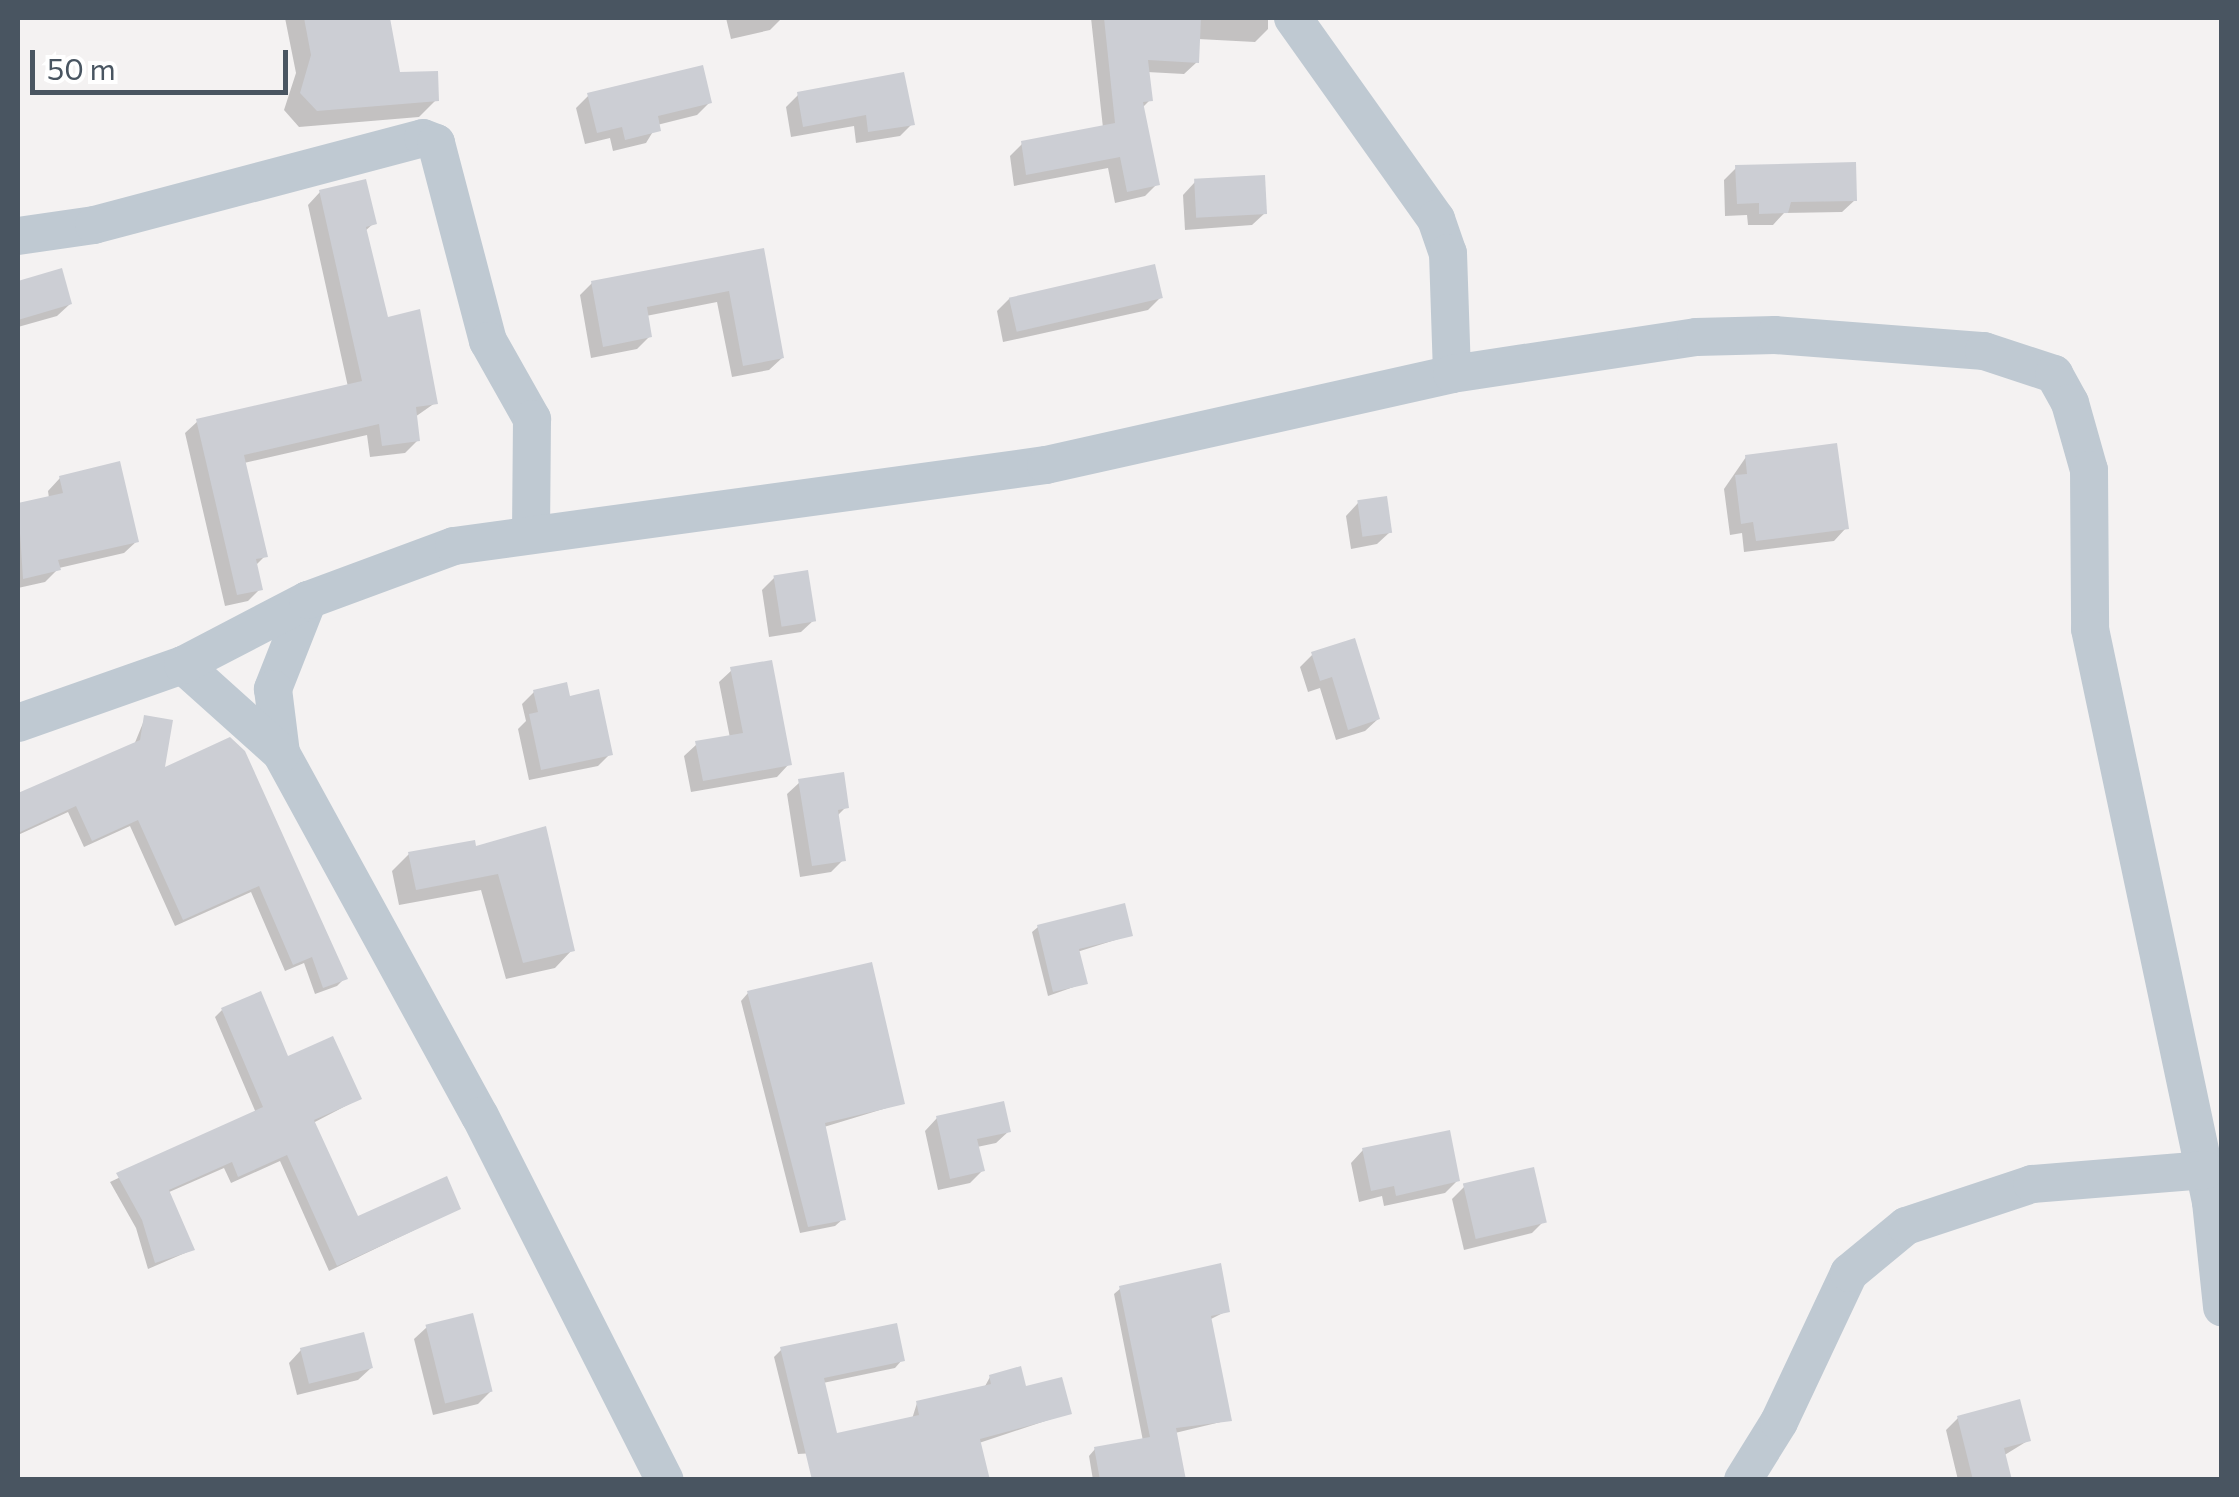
<!DOCTYPE html>
<style>
body{margin:0}
#map{position:relative;width:2239px;height:1497px;overflow:hidden;background:#f4f2f2;font-family:Commissioner,sans-serif}
div>[style]{position:absolute}
.shadow>*{inset:0;background:#0003}
.building>*{inset:0;background:#ccced4;transform-origin:0 0}
.minor>*{height:38px;margin:-19px;padding:0 19px;transform-origin:19px;border-radius:19px;background:#bfc9d2}
span{translate:-50% -50%;white-space:nowrap;text-align:center;line-height:1.15;-webkit-text-stroke:8px #fff;paint-order:stroke}
.frame{position:absolute;inset:0;border:20px solid #495561;pointer-events:none}
.scale{position:absolute;left:30px;top:50px;width:258px;height:45px;box-sizing:border-box;border:5px solid #495561;border-top:0;padding-left:12px;font-size:30px;line-height:35px;white-space:nowrap;color:#495561;-webkit-text-stroke:8px #fff;paint-order:stroke}
</style>
<div id="map">
<div class="shadow">
<div style="clip-path:polygon(285px 18px,388px 18px,398px 75px,436px 100px,419px 117px,299px 127px,284px 110px,296px 73px)"></div>
<div style="clip-path:polygon(726px 18px,782px 18px,770px 30px,731px 39px)"></div>
<div style="clip-path:polygon(1091px 18px,1268px 18px,1268px 29px,1255px 42px,1198px 39px,1197px 62px,1184px 74px,1147px 72px,1150px 100px,1142px 108px,1157px 184px,1145px 196px,1115px 203px,1108px 168px,1014px 186px,1010px 156px,1022px 144px,1103px 128px)"></div>
<div style="clip-path:polygon(589px 95px,710px 102px,697px 115px,657px 125px,646px 143px,613px 151px,610px 138px,585px 144px,576px 108px)"></div>
<div style="clip-path:polygon(798px 95px,912px 124px,900px 136px,856px 143px,854px 126px,791px 137px,786px 107px)"></div>
<div style="clip-path:polygon(1736px 168px,1855px 200px,1842px 212px,1784px 213px,1773px 225px,1748px 225px,1747px 215px,1725px 216px,1724px 180px)"></div>
<div style="clip-path:polygon(1195px 182px,1265px 213px,1252px 225px,1185px 230px,1183px 195px)"></div>
<div style="clip-path:polygon(320px 192px,374px 223px,364px 232px,386px 320px,435px 403px,415px 417px,418px 440px,405px 453px,370px 457px,367px 435px,244px 463px,265px 556px,255px 566px,260px 589px,248px 601px,225px 606px,185px 433px,198px 421px,348px 387px,308px 205px)"></div>
<div style="clip-path:polygon(762px 251px,782px 358px,769px 370px,732px 377px,717px 302px,646px 316px,650px 336px,637px 349px,591px 358px,580px 295px,592px 283px)"></div>
<div style="clip-path:polygon(60px 271px,70px 304px,57px 316px,18px 327px,18px 284px)"></div>
<div style="clip-path:polygon(1161px 297px,1148px 310px,1003px 342px,997px 311px,1009px 299px)"></div>
<div style="clip-path:polygon(1746px 457px,1846px 528px,1834px 541px,1744px 552px,1742px 533px,1730px 535px,1724px 489px)"></div>
<div style="clip-path:polygon(60px 478px,137px 541px,124px 553px,59px 568px,45px 582px,18px 588px,18px 506px,49px 498px,48px 491px)"></div>
<div style="clip-path:polygon(1358px 503px,1390px 532px,1377px 544px,1351px 549px,1346px 516px)"></div>
<div style="clip-path:polygon(775px 577px,814px 620px,801px 632px,769px 637px,762px 590px)"></div>
<div style="clip-path:polygon(1313px 654px,1378px 719px,1365px 731px,1336px 740px,1320px 688px,1308px 692px,1300px 667px)"></div>
<div style="clip-path:polygon(732px 670px,789px 764px,777px 777px,691px 792px,684px 756px,697px 744px,730px 738px,719px 682px)"></div>
<div style="clip-path:polygon(534px 692px,568px 699px,610px 754px,598px 766px,529px 780px,518px 729px,526px 721px,522px 704px)"></div>
<div style="clip-path:polygon(145px 718px,161px 771px,345px 978px,337px 986px,315px 994px,304px 963px,285px 971px,251px 892px,175px 926px,130px 826px,84px 847px,68px 812px,18px 835px,18px 797px,134px 745px)"></div>
<div style="clip-path:polygon(800px 782px,846px 807px,836px 817px,843px 860px,831px 872px,800px 877px,787px 794px)"></div>
<div style="clip-path:polygon(545px 829px,572px 950px,555px 968px,506px 979px,481px 890px,399px 905px,392px 871px,409px 854px,474px 849px)"></div>
<div style="clip-path:polygon(1038px 927px,1131px 935px,1077px 952px,1085px 983px,1048px 996px,1032px 932px)"></div>
<div style="clip-path:polygon(748px 993px,903px 1103px,824px 1127px,843px 1219px,835px 1226px,800px 1233px,741px 1001px)"></div>
<div style="clip-path:polygon(222px 1010px,287px 1059px,359px 1099px,313px 1123px,356px 1220px,458px 1209px,329px 1271px,280px 1161px,231px 1183px,224px 1168px,167px 1193px,192px 1250px,148px 1269px,136px 1228px,110px 1182px,256px 1113px,215px 1017px)"></div>
<div style="clip-path:polygon(937px 1118px,1009px 1131px,996px 1143px,977px 1147px,982px 1171px,970px 1183px,938px 1190px,925px 1131px)"></div>
<div style="clip-path:polygon(1363px 1150px,1457px 1181px,1445px 1193px,1384px 1206px,1382px 1196px,1359px 1202px,1351px 1163px)"></div>
<div style="clip-path:polygon(1464px 1187px,1544px 1221px,1532px 1233px,1464px 1250px,1452px 1199px)"></div>
<div style="clip-path:polygon(1121px 1288px,1227px 1311px,1209px 1320px,1229px 1420px,1175px 1433px,1184px 1480px,1093px 1480px,1089px 1456px,1095px 1449px,1143px 1441px,1114px 1294px)"></div>
<div style="clip-path:polygon(427px 1327px,490px 1392px,478px 1404px,433px 1415px,414px 1339px)"></div>
<div style="clip-path:polygon(782px 1349px,902px 1360px,895px 1368px,823px 1383px,835px 1436px,912px 1419px,917px 1403px,984px 1388px,990px 1377px,1069px 1413px,979px 1443px,798px 1454px,774px 1357px)"></div>
<div style="clip-path:polygon(301px 1350px,371px 1368px,358px 1380px,297px 1395px,289px 1363px)"></div>
<div style="clip-path:polygon(1958px 1418px,2029px 1440px,2003px 1456px,2009px 1480px,1958px 1480px,1946px 1430px)"></div>
</div>
<div class="building">
<div style="clip-path:polygon(304px 18px,390px 18px,400px 72px,438px 71px,439px 101px,317px 111px,300px 93px,311px 55px)"></div>
<div style="clip-path:polygon(1104px 18px,1201px 18px,1199px 63px,1148px 60px,1153px 101px,1143px 102px,1160px 185px,1127px 192px,1120px 157px,1026px 175px,1021px 141px,1115px 123px)"></div>
<div style="clip-path:polygon(703px 65px,712px 103px,658px 116px,661px 131px,625px 140px,622px 127px,597px 133px,587px 93px)"></div>
<div style="clip-path:polygon(904px 72px,915px 125px,868px 132px,866px 115px,803px 127px,797px 92px)"></div>
<div style="clip-path:polygon(1856px 162px,1857px 201px,1791px 202px,1788px 213px,1759px 214px,1759px 203px,1737px 204px,1735px 165px)"></div>
<div style="left:1265px;top:175px;width:39px;height:71px;rotate:87deg"></div>
<div style="clip-path:polygon(366px 179px,377px 224px,366px 227px,388px 317px,420px 309px,438px 404px,416px 407px,420px 441px,382px 446px,379px 424px,244px 455px,268px 557px,256px 559px,263px 590px,237px 595px,196px 419px,362px 381px,319px 190px)"></div>
<div style="clip-path:polygon(764px 248px,784px 358px,743px 366px,729px 291px,647px 307px,652px 337px,603px 347px,591px 281px)"></div>
<div style="left:1155px;top:264px;width:35px;height:150px;rotate:77deg"></div>
<div style="clip-path:polygon(62px 268px,72px 304px,18px 320px,18px 281px)"></div>
<div style="clip-path:polygon(1837px 443px,1849px 529px,1756px 541px,1753px 522px,1741px 524px,1735px 475px,1747px 474px,1745px 455px)"></div>
<div style="clip-path:polygon(120px 461px,139px 542px,58px 560px,61px 570px,23px 579px,18px 503px,63px 493px,59px 476px)"></div>
<div style="left:1387px;top:496px;width:37px;height:30px;rotate:82deg"></div>
<div style="left:808px;top:570px;width:52px;height:35px;rotate:81deg"></div>
<div style="clip-path:polygon(1355px 638px,1380px 719px,1348px 730px,1332px 677px,1320px 681px,1311px 652px)"></div>
<div style="clip-path:polygon(772px 660px,792px 765px,703px 781px,695px 741px,743px 733px,730px 667px)"></div>
<div style="clip-path:polygon(567px 682px,570px 696px,599px 689px,613px 755px,541px 770px,529px 714px,538px 712px,533px 690px)"></div>
<div style="clip-path:polygon(144px 715px,173px 720px,165px 767px,230px 737px,245px 751px,348px 979px,323px 988px,312px 957px,293px 965px,259px 886px,183px 920px,138px 820px,92px 841px,76px 806px,18px 833px,18px 793px,140px 740px)"></div>
<div style="clip-path:polygon(844px 772px,849px 808px,838px 810px,846px 861px,812px 866px,798px 779px)"></div>
<div style="clip-path:polygon(546px 826px,575px 951px,523px 963px,498px 874px,416px 890px,408px 852px,475px 840px,476px 846px)"></div>
<div style="clip-path:polygon(1125px 903px,1133px 936px,1079px 949px,1088px 984px,1053px 992px,1037px 925px)"></div>
<div style="clip-path:polygon(872px 962px,905px 1104px,825px 1123px,846px 1220px,808px 1227px,747px 991px)"></div>
<div style="clip-path:polygon(261px 991px,288px 1056px,333px 1036px,362px 1099px,314px 1120px,358px 1216px,447px 1176px,461px 1209px,337px 1266px,287px 1155px,238px 1177px,232px 1162px,169px 1190px,195px 1250px,155px 1263px,142px 1220px,116px 1173px,263px 1107px,221px 1008px)"></div>
<div style="clip-path:polygon(1004px 1101px,1011px 1132px,977px 1139px,985px 1171px,950px 1179px,936px 1116px)"></div>
<div style="clip-path:polygon(1450px 1130px,1460px 1181px,1396px 1196px,1394px 1186px,1371px 1191px,1362px 1148px)"></div>
<div style="left:1534px;top:1167px;width:57px;height:73px;rotate:77deg"></div>
<div style="clip-path:polygon(1221px 1263px,1230px 1312px,1211px 1316px,1232px 1421px,1176px 1428px,1186px 1480px,1100px 1480px,1094px 1447px,1150px 1437px,1119px 1286px)"></div>
<div style="left:473px;top:1313px;width:81px;height:49px;rotate:76deg"></div>
<div style="clip-path:polygon(897px 1323px,905px 1361px,824px 1378px,837px 1433px,919px 1415px,916px 1401px,991px 1384px,989px 1375px,1021px 1366px,1026px 1386px,1062px 1377px,1072px 1414px,980px 1439px,990px 1480px,812px 1480px,780px 1347px)"></div>
<div style="left:364px;top:1332px;width:37px;height:66px;rotate:76deg"></div>
<div style="clip-path:polygon(2020px 1399px,2031px 1441px,2004px 1448px,2012px 1480px,1973px 1480px,1957px 1416px)"></div>
</div>
<div class="minor">
<div style="left:1293px;top:18px;width:247px;rotate:54.6deg"></div>
<div style="left:1436px;top:219px;width:36px;rotate:71deg"></div>
<div style="left:1448px;top:253px;width:121px;rotate:88.1deg"></div>
<div style="left:18px;top:236px;width:77px;rotate:-8.2deg"></div>
<div style="left:94px;top:225px;width:340px;rotate:-14.8deg"></div>
<div style="left:423px;top:138px;width:14px;rotate:21deg"></div>
<div style="left:436px;top:143px;width:205px;rotate:75.3deg"></div>
<div style="left:488px;top:341px;width:90px;rotate:60.6deg"></div>
<div style="left:532px;top:419px;width:116px;rotate:90.5deg"></div>
<div style="left:308px;top:600px;width:96px;rotate:111.5deg"></div>
<div style="left:273px;top:689px;width:64px;rotate:82.9deg"></div>
<div style="left:281px;top:753px;width:414px;rotate:61.3deg"></div>
<div style="left:480px;top:1116px;width:408px;rotate:63.1deg"></div>
<div style="left:183px;top:665px;width:132px;rotate:41.9deg"></div>
<div style="left:18px;top:723px;width:175px;rotate:-19.4deg"></div>
<div style="left:183px;top:665px;width:141px;rotate:-27.5deg"></div>
<div style="left:308px;top:600px;width:156px;rotate:-20.3deg"></div>
<div style="left:454px;top:546px;width:598px;rotate:-7.79deg"></div>
<div style="left:1046px;top:465px;width:416px;rotate:-12.6deg"></div>
<div style="left:1452px;top:374px;width:247px;rotate:-8.6deg"></div>
<div style="left:1696px;top:337px;width:79px;rotate:-1.5deg"></div>
<div style="left:1775px;top:335px;width:210px;rotate:4.4deg"></div>
<div style="left:1984px;top:351px;width:74px;rotate:18.2deg"></div>
<div style="left:2054px;top:374px;width:33px;rotate:61deg"></div>
<div style="left:2070px;top:403px;width:70px;rotate:74.2deg"></div>
<div style="left:2089px;top:470px;width:159px;rotate:89.6deg"></div>
<div style="left:2090px;top:629px;width:586px;rotate:78.08deg"></div>
<div style="left:2211px;top:1202px;width:106px;rotate:84deg"></div>
<div style="left:1743px;top:1480px;width:68px;rotate:-58.2deg"></div>
<div style="left:1779px;top:1422px;width:165px;rotate:-64.8deg"></div>
<div style="left:1849px;top:1273px;width:74px;rotate:-39.5deg"></div>
<div style="left:1906px;top:1226px;width:133px;rotate:-18.4deg"></div>
<div style="left:2032px;top:1184px;width:174px;rotate:-4.6deg"></div>
</div>
<div class="frame"></div>
<div class="scale">50 m</div>
</div>
